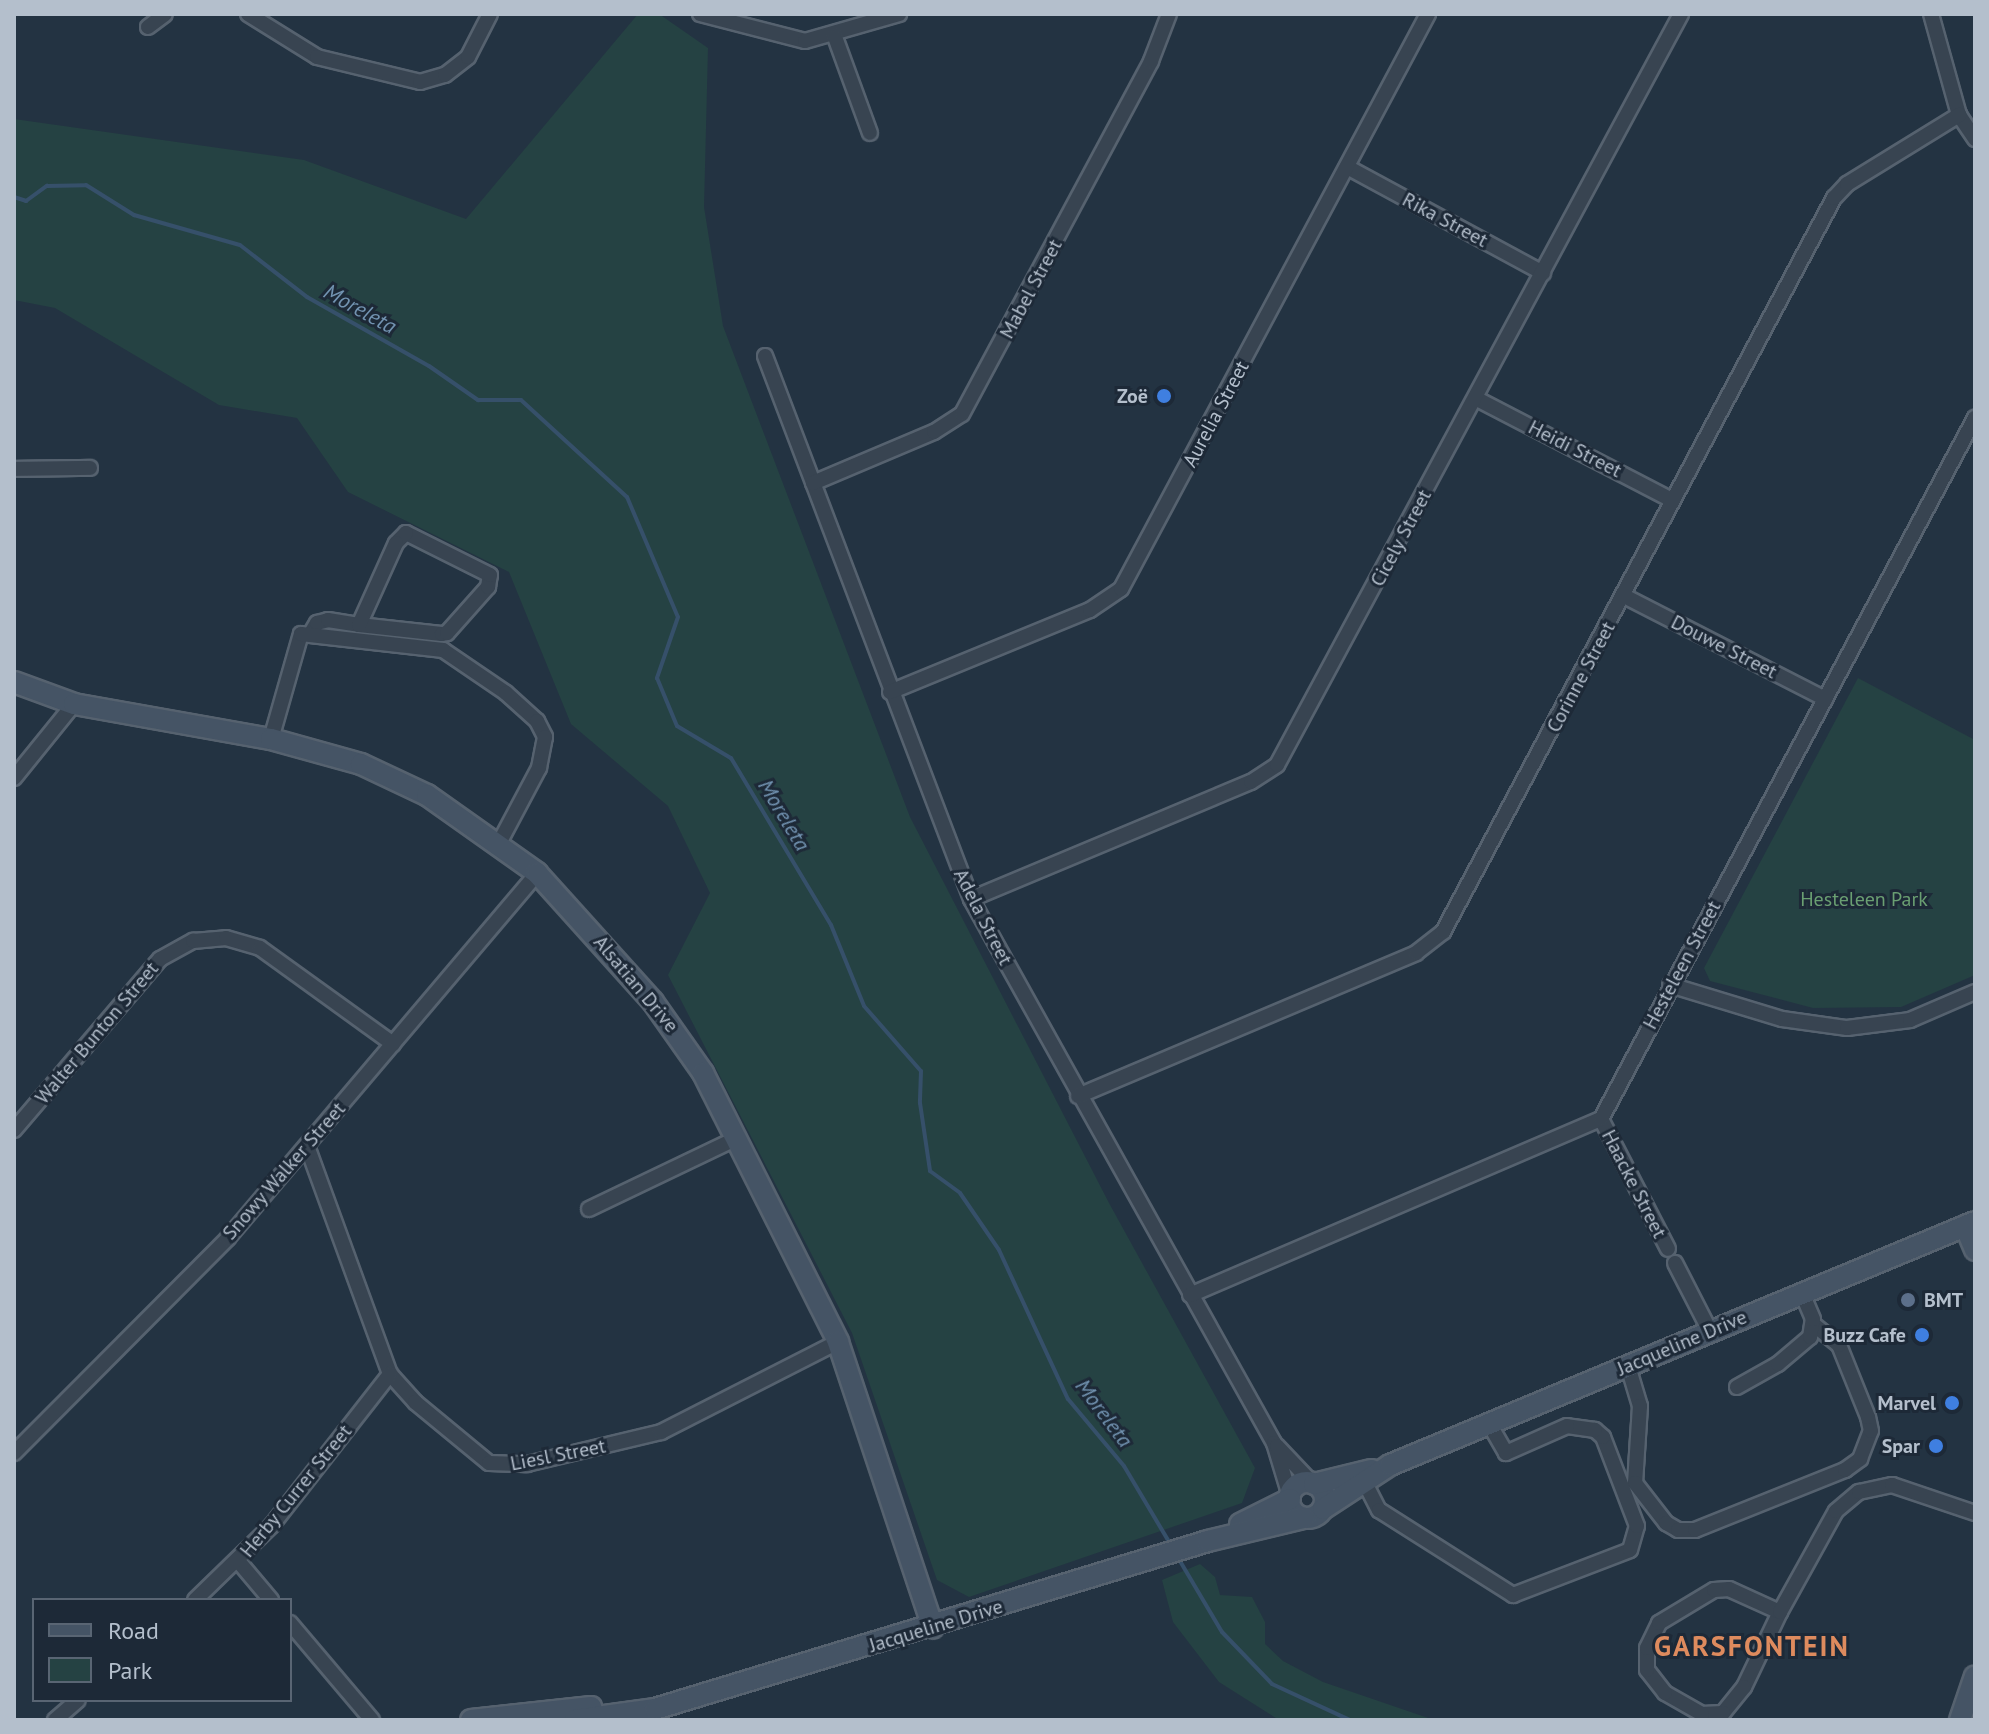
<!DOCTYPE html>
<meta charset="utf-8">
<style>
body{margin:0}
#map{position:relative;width:1989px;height:1734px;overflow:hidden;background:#233342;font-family:"PT Sans",sans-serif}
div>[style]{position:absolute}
.green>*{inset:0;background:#254243}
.stream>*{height:4px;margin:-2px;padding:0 2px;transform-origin:2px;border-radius:2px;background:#36506a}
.roads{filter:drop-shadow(2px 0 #56626f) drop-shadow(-2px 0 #56626f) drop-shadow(0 2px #56626f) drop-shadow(0 -2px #56626f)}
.street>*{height:14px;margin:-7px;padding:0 7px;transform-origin:7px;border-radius:7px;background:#384451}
.secondary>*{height:20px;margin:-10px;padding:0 10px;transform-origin:10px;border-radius:10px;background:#455465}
.secondary>.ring{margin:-10px;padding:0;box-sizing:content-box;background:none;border:20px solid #455465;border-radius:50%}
.dots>*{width:22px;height:22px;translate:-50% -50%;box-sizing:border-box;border:4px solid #1d2937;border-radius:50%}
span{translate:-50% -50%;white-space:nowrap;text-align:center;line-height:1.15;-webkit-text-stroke:6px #1d2937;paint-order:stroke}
.street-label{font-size:20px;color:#b4bfcc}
.poi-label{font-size:20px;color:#b4bfcc;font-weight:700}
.right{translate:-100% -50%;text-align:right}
.left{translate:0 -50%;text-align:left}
.park-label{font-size:20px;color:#6a9f72}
.water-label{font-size:22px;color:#7293b1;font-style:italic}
.district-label{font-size:28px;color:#de8b5e;font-weight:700;letter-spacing:2px}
.frame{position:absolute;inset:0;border:16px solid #b4bfcc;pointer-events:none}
.legend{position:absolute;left:32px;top:1598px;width:260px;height:104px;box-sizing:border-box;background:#1d2937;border:2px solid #596573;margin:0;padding:10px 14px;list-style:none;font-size:24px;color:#b4bfcc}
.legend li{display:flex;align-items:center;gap:16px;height:40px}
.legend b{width:40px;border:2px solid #596573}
</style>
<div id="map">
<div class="green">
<div style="clip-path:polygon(638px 14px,659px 14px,708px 48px,704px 207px,723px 326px,910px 817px,1109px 1203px,1255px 1468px,1242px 1503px,969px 1597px,937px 1580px,852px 1333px,668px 975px,710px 893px,668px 806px,571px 724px,509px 572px,348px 492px,297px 418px,219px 405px,55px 308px,14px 300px,14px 119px,304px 160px,466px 219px)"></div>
<div style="clip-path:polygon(1858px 678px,1975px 740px,1975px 975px,1901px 1007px,1813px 1008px,1710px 981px,1704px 968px)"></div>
<div style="clip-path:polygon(1200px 1564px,1215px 1577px,1220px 1595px,1252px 1597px,1265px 1622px,1265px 1644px,1283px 1661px,1323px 1682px,1434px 1720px,1279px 1720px,1219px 1682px,1173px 1622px,1162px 1580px)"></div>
</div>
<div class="stream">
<div style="left:14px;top:197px;width:13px;rotate:18deg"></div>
<div style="left:26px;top:201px;width:26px;rotate:-36deg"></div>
<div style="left:47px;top:186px;width:39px;rotate:-1deg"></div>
<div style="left:86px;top:185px;width:57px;rotate:32deg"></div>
<div style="left:134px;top:215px;width:110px;rotate:15.8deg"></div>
<div style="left:240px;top:245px;width:85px;rotate:37.8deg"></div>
<div style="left:307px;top:297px;width:140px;rotate:29.5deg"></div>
<div style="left:429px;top:366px;width:60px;rotate:34.8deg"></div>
<div style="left:478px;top:400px;width:43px"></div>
<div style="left:521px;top:400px;width:144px;rotate:42.5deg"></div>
<div style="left:627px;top:497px;width:130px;rotate:67deg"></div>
<div style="left:678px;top:617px;width:65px;rotate:109deg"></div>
<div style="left:657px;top:678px;width:52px;rotate:67.4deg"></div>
<div style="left:677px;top:726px;width:63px;rotate:30.7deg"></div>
<div style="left:731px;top:758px;width:195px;rotate:59.1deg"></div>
<div style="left:831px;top:925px;width:87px;rotate:67.8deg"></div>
<div style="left:864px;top:1006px;width:86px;rotate:48.8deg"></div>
<div style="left:921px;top:1071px;width:32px;rotate:92deg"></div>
<div style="left:920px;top:1103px;width:69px;rotate:81.6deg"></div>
<div style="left:930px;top:1171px;width:37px;rotate:36deg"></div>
<div style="left:960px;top:1193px;width:69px;rotate:55.6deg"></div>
<div style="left:999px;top:1250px;width:164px;rotate:65.2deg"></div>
<div style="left:1068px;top:1399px;width:87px;rotate:50.1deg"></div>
<div style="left:1124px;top:1466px;width:92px;rotate:59.3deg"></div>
<div style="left:1177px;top:1556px;width:88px;rotate:59.4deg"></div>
<div style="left:1222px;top:1632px;width:72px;rotate:46.1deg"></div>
<div style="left:1272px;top:1684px;width:86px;rotate:24.8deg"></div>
</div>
<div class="roads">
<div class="street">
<div style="left:248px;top:14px;width:81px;rotate:31.9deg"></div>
<div style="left:317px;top:57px;width:106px;rotate:13.6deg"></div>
<div style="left:420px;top:82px;width:26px;rotate:-16deg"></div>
<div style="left:445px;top:75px;width:29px;rotate:-38deg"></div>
<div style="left:468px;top:57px;width:48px;rotate:-62.9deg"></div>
<div style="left:700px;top:14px;width:108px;rotate:14.4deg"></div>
<div style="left:805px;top:41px;width:98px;rotate:-16deg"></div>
<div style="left:1931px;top:14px;width:105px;rotate:74.5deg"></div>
<div style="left:1959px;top:115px;width:29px;rotate:56deg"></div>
<div style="left:148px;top:27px;width:21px;rotate:-37deg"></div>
<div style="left:835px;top:37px;width:102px;rotate:70deg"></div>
<div style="left:1347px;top:167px;width:223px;rotate:28.4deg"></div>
<div style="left:765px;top:356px;width:581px;rotate:69.22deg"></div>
<div style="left:971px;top:899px;width:623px;rotate:60.88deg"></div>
<div style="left:1274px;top:1443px;width:55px;rotate:73.2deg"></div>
<div style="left:1477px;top:399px;width:220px;rotate:27.4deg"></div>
<div style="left:14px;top:469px;width:76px;rotate:-0.8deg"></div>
<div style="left:813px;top:483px;width:131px;rotate:-22.9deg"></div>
<div style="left:934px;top:432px;width:33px;rotate:-33deg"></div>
<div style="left:962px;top:414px;width:400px;rotate:-61.8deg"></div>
<div style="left:1151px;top:61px;width:50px;rotate:-69deg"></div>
<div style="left:1624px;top:596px;width:226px;rotate:27.1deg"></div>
<div style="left:311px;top:633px;width:12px;rotate:-59deg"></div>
<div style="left:317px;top:623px;width:11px;rotate:-15deg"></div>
<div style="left:328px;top:620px;width:31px;rotate:9deg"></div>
<div style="left:359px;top:625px;width:83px;rotate:6.2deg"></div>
<div style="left:442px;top:634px;width:5px;rotate:-11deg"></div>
<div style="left:447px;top:633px;width:62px;rotate:-48.3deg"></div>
<div style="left:488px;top:587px;width:12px;rotate:-81deg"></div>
<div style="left:490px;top:575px;width:94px;rotate:-153.4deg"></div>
<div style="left:406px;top:533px;width:14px;rotate:135deg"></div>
<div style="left:396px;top:543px;width:90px;rotate:114.3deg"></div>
<div style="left:890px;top:692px;width:216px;rotate:-22.3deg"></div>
<div style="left:1090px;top:610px;width:37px;rotate:-34deg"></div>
<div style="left:1121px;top:589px;width:652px;rotate:-61.9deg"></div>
<div style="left:271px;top:739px;width:109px;rotate:-74.1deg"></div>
<div style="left:301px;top:634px;width:143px;rotate:6.4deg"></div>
<div style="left:443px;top:650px;width:76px;rotate:34.3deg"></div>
<div style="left:506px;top:693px;width:42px;rotate:42.1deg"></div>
<div style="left:537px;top:721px;width:18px;rotate:63deg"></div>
<div style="left:545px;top:737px;width:32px;rotate:101deg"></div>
<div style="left:539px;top:768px;width:87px;rotate:118deg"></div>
<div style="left:14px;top:778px;width:95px;rotate:-51deg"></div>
<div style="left:971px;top:899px;width:303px;rotate:-22.7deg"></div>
<div style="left:1251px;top:782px;width:31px;rotate:-33deg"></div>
<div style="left:1277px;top:765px;width:853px;rotate:-61.72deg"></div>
<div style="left:1670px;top:985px;width:117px;rotate:16.9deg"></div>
<div style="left:1782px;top:1019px;width:66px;rotate:7.9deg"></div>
<div style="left:1847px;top:1028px;width:64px;rotate:-7.2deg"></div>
<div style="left:1910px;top:1020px;width:71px;rotate:-23.3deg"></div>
<div style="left:1078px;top:1096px;width:367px;rotate:-22.9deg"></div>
<div style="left:1416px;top:953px;width:34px;rotate:-38deg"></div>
<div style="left:1443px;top:932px;width:832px;rotate:-61.96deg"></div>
<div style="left:1834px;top:198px;width:19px;rotate:-47deg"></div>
<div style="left:1847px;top:184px;width:132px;rotate:-31.6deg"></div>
<div style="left:1601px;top:1119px;width:146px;rotate:62.7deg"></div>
<div style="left:14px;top:1130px;width:225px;rotate:-49.5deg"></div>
<div style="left:160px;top:959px;width:38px;rotate:-29deg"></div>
<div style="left:193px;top:941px;width:33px;rotate:-5deg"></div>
<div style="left:226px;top:938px;width:35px;rotate:16deg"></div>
<div style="left:260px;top:948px;width:164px;rotate:35.8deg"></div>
<div style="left:307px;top:1146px;width:243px;rotate:70deg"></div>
<div style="left:390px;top:1374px;width:38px;rotate:48deg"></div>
<div style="left:415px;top:1402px;width:96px;rotate:39.5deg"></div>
<div style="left:489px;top:1463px;width:38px;rotate:2deg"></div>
<div style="left:527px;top:1464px;width:138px;rotate:-13.4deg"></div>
<div style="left:661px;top:1432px;width:199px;rotate:-27deg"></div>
<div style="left:589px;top:1209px;width:162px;rotate:-25.6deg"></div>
<div style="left:1675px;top:1263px;width:76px;rotate:62.8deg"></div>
<div style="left:1190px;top:1295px;width:447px;rotate:-23.2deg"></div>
<div style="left:1601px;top:1119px;width:795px;rotate:-61.92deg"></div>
<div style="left:1628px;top:1366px;width:42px;rotate:73.3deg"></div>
<div style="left:1640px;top:1406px;width:77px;rotate:93.7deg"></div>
<div style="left:1635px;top:1483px;width:51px;rotate:52.2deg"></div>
<div style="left:1666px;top:1523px;width:14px;rotate:30deg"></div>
<div style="left:1678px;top:1530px;width:17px"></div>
<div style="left:1695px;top:1530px;width:162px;rotate:-21.8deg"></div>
<div style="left:1845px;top:1470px;width:19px;rotate:-36deg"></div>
<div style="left:1860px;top:1459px;width:30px;rotate:-69deg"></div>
<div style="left:1871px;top:1431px;width:14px;rotate:-102deg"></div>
<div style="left:1868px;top:1417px;width:78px;rotate:-111.9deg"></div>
<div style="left:1839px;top:1345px;width:32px;rotate:-141deg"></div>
<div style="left:1737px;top:1387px;width:47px;rotate:-29.3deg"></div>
<div style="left:1778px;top:1364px;width:42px;rotate:-40.2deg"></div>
<div style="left:1810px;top:1337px;width:18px;rotate:-81deg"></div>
<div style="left:1813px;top:1319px;width:28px;rotate:-113deg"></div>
<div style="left:1277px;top:1446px;width:51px;rotate:46.6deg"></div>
<div style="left:14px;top:1453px;width:303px;rotate:-45.1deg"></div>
<div style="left:228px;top:1238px;width:478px;rotate:-49.7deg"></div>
<div style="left:1364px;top:1481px;width:33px;rotate:63deg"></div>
<div style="left:1379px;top:1510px;width:159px;rotate:32.4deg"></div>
<div style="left:1513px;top:1595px;width:125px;rotate:-21deg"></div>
<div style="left:1630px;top:1550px;width:25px;rotate:-74deg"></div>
<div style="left:1637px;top:1526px;width:95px;rotate:-110.9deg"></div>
<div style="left:1603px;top:1437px;width:11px;rotate:-139deg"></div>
<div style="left:1595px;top:1430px;width:28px;rotate:-172deg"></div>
<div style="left:1567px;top:1426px;width:67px;rotate:156.1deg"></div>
<div style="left:1506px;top:1453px;width:34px;rotate:-120deg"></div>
<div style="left:239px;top:1562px;width:50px;rotate:49.9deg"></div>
<div style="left:195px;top:1600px;width:107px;rotate:-44.2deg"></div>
<div style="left:272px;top:1525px;width:192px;rotate:-52deg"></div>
<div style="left:1780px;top:1612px;width:83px;rotate:115.6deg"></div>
<div style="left:1744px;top:1687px;width:33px;rotate:129deg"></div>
<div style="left:1723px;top:1713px;width:21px;rotate:177deg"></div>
<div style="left:1702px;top:1714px;width:43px;rotate:-150.4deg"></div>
<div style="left:1665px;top:1693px;width:29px;rotate:-128deg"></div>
<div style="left:1647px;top:1670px;width:22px;rotate:-90deg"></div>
<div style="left:1647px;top:1648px;width:28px;rotate:-64deg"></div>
<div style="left:1659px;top:1623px;width:64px;rotate:-31deg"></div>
<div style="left:1714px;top:1590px;width:15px;rotate:-4deg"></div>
<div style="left:1729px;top:1589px;width:56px;rotate:24.3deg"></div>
<div style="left:1780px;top:1612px;width:115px;rotate:-61deg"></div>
<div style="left:1836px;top:1511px;width:30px;rotate:-40deg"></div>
<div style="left:1859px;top:1492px;width:34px;rotate:-12deg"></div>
<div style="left:1892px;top:1485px;width:88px;rotate:18.6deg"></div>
<div style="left:290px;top:1623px;width:127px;rotate:49.8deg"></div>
<div style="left:55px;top:1720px;width:30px;rotate:-41deg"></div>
</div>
<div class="secondary">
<div style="left:14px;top:682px;width:64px;rotate:20.1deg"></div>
<div style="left:74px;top:704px;width:200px;rotate:10.1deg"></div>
<div style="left:271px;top:739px;width:93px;rotate:15.5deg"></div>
<div style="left:361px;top:764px;width:73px;rotate:25.2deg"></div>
<div style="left:427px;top:795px;width:135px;rotate:35.3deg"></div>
<div style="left:537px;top:873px;width:173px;rotate:48deg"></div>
<div style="left:653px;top:1002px;width:87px;rotate:54.8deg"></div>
<div style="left:703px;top:1073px;width:301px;rotate:63.3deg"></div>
<div style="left:838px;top:1342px;width:301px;rotate:71.6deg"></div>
<div style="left:1965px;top:1226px;width:26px;rotate:67deg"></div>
<div class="ring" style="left:1289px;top:1482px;width:16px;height:16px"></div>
<div style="left:1314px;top:1484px;width:59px;rotate:-13.8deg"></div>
<div style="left:1323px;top:1509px;width:80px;rotate:-33.3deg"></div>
<div style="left:1390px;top:1465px;width:633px;rotate:-22.56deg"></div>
<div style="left:1240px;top:1524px;width:56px;rotate:-26.6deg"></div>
<div style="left:471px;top:1720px;width:121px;rotate:-6.2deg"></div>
<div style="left:575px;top:1720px;width:81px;rotate:-7.8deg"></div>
<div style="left:655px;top:1709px;width:578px;rotate:-16.9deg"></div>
<div style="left:1208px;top:1541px;width:99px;rotate:-13.5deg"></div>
<div style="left:1960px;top:1720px;width:46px;rotate:-71.2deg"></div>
</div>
</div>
<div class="dots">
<div style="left:1164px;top:396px;background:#3f7fe0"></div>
<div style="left:1908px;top:1300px;background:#5c6f8a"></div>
<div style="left:1922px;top:1335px;background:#3f7fe0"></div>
<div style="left:1952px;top:1403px;background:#3f7fe0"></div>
<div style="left:1936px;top:1446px;background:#3f7fe0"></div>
</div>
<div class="street-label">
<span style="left:1445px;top:220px;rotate:28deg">Rika Street</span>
<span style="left:1031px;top:289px;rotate:-62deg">Mabel Street</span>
<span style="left:1216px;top:414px;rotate:-62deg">Aurelia Street</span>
<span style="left:1575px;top:449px;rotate:27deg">Heidi Street</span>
<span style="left:1401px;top:538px;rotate:-62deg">Cicely Street</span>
<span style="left:1724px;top:647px;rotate:27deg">Douwe Street</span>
<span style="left:1581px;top:677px;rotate:-62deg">Corinne Street</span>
<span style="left:983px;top:917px;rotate:63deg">Adela Street</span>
<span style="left:1682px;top:965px;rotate:-62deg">Hesteleen Street</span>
<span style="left:636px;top:984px;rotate:50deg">Alsatian Drive</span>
<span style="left:97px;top:1033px;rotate:-50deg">Walter Bunton Street</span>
<span style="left:284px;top:1171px;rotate:-49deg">Snowy Walker Street</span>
<span style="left:1634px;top:1184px;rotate:63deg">Haacke Street</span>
<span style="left:1682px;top:1343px;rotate:-23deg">Jacqueline Drive</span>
<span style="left:558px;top:1455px;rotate:-11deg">Liesl Street</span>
<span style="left:296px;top:1491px;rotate:-51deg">Herby Currer Street</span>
<span style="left:936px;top:1626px;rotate:-17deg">Jacqueline Drive</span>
</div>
<div class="poi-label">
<span class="right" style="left:1148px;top:396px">Zoë</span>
<span class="left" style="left:1924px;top:1300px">BMT</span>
<span class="right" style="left:1906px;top:1335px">Buzz Cafe</span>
<span class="right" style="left:1936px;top:1403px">Marvel</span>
<span class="right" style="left:1920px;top:1446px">Spar</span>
</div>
<div class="park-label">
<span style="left:1864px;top:899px">Hesteleen Park</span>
</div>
<div class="water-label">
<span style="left:360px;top:309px;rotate:29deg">Moreleta</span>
<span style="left:784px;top:815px;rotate:59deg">Moreleta</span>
<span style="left:1104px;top:1413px;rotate:53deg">Moreleta</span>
</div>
<div class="district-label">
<span style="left:1752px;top:1646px">GARSFONTEIN</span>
</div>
<div class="frame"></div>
<ul class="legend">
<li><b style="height:10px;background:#455465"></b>Road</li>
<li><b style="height:22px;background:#254243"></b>Park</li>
</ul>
</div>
